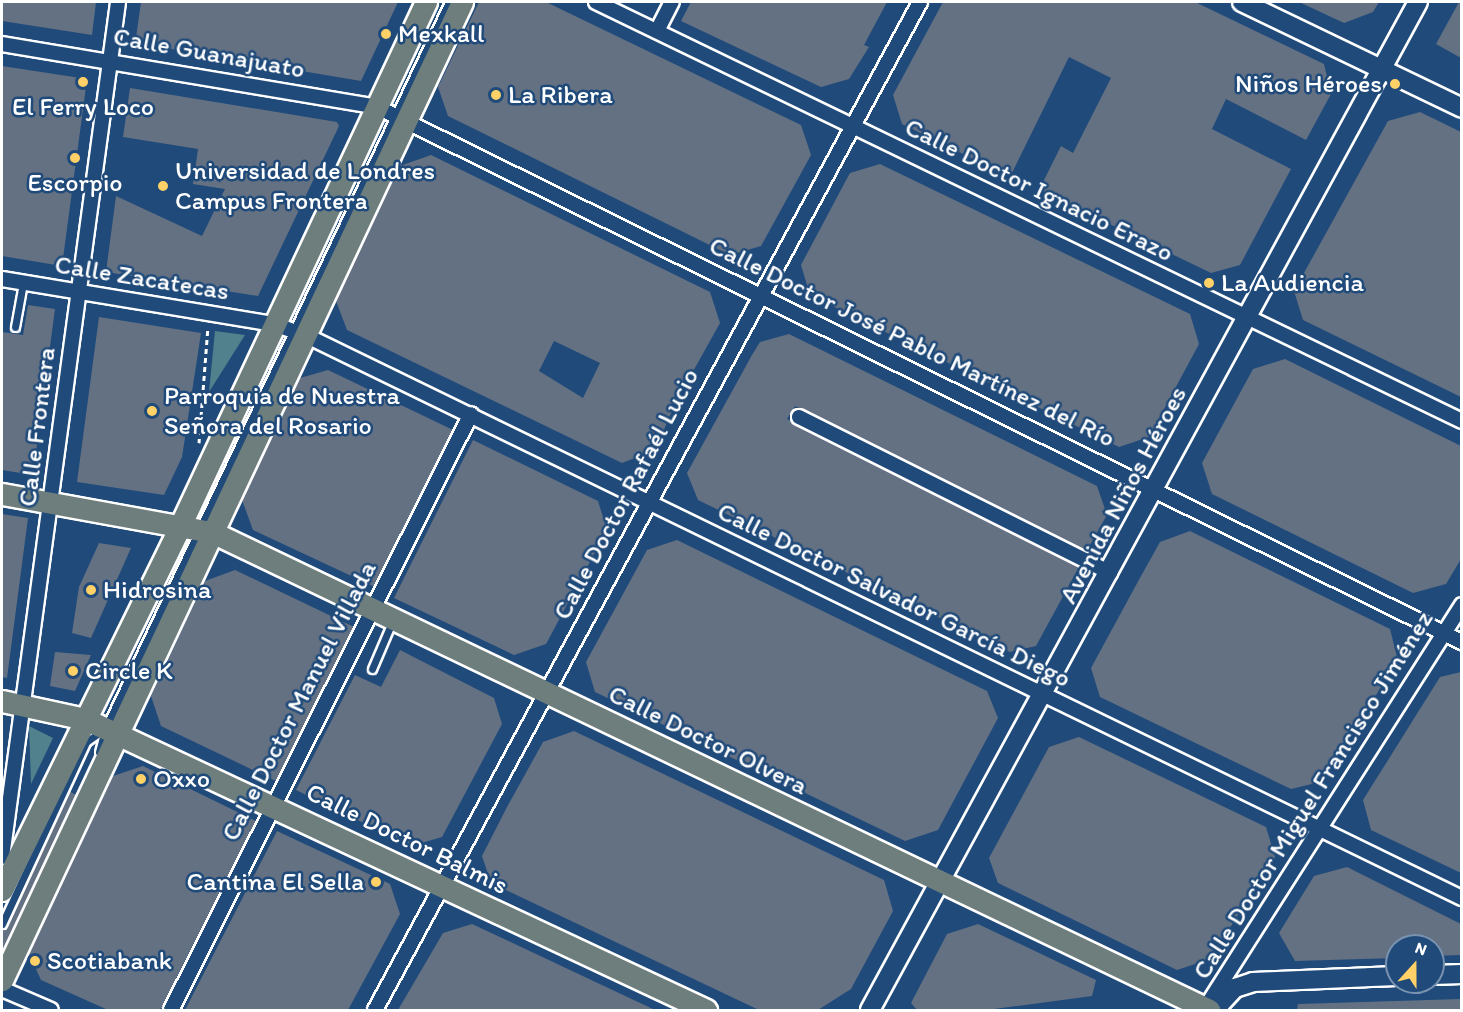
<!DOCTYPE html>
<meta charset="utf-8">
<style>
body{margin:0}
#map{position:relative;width:1463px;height:1012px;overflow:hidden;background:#1f4a7a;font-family:Itim,sans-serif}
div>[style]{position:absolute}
.green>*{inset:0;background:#51818c}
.building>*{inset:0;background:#647183}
.path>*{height:3px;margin-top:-1.5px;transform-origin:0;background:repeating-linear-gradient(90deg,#fff 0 4.5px,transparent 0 9px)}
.roads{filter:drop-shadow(2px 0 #fff) drop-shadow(-2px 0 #fff) drop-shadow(0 2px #fff) drop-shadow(0 -2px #fff)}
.lane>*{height:7px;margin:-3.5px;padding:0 3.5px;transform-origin:3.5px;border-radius:3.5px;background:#1f4a7a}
.street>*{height:14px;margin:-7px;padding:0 7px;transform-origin:7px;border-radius:7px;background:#1f4a7a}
.secondary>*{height:18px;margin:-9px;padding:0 9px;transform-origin:9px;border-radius:9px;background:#1f4a7a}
.primary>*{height:21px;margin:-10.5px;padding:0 10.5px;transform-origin:10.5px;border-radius:10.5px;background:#6d7e7c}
.dots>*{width:16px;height:16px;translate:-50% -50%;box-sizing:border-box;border:3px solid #1f4a7a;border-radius:50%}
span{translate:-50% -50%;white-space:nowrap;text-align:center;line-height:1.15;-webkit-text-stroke:5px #1f4a7a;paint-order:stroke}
.poi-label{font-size:26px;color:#fff}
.left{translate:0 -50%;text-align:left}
.right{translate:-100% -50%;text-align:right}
.street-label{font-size:26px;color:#fff}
.frame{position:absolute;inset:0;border:3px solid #fff;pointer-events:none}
.north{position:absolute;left:1385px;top:934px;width:60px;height:60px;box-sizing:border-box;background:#1f4a7a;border:2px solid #7992af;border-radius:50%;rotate:21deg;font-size:16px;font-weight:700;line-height:24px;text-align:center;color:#fff}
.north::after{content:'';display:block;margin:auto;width:21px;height:27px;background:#ffd166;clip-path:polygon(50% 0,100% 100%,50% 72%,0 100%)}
</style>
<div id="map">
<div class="green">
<div style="clip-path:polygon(215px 331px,245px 335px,209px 392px)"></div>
<div style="clip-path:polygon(29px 726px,53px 738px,31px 784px)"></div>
</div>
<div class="building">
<div style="clip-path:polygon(2px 2px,96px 2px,92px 35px,2px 21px)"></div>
<div style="clip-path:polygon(141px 2px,398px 2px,361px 81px,142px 44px,136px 38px)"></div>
<div style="clip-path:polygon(479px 2px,546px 2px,801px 125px,811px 155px,761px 246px,730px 255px,448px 116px,438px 87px)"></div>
<div style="clip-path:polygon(691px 2px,887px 2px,864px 45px,869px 47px,849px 79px,821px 87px,681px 21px)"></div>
<div style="clip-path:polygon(943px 2px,1195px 2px,1324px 64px,1331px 94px,1306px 140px,1226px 99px,1212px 129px,1291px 169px,1240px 265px,1211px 273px,1039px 190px,1061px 146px,1073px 153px,1111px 78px,1069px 57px,1010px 177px,902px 124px,893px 95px)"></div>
<div style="clip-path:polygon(1299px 2px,1379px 2px,1373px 12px,1344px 23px)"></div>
<div style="clip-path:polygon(1459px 2px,1461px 2px,1461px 58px,1436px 44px)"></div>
<div style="clip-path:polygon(2px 66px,87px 79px,62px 266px,2px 256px)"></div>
<div style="clip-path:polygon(130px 88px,337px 122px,339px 126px,258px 296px,106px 272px,116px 196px,202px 236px,225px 189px,193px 184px,198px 149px,123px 137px)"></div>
<div style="clip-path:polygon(1420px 112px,1461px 132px,1461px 397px,1303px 320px,1294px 291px,1388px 121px)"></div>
<div style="clip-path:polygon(evenodd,431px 155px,710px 292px,720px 323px,676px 402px,655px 450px,622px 463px,347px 330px,336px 301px,400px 166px,431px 155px,554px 341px,600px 363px,583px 398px,539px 371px,554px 341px)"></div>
<div style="clip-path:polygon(880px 164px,1190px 314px,1199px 344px,1149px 437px,1119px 447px,810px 295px,801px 265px,844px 184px,850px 173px)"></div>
<div style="clip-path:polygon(28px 305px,55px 309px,33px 475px,2px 470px,2px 332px,23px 335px)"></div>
<div style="clip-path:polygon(99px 317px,201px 333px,182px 457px,164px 495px,77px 482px)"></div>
<div style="clip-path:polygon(789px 334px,1097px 486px,1107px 515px,1086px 552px,795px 406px,787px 419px,1080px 565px,1036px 646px,1010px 652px,698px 500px,687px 473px,752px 355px,760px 342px)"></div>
<div style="clip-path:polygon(1285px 359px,1461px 446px,1461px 559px,1446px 584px,1413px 593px,1212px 494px,1202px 463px,1253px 369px)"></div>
<div style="clip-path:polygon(328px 370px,453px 430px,375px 587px,253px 530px,242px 500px,300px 378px)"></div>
<div style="clip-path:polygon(473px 440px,598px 501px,607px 530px,546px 644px,514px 655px,394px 598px)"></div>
<div style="clip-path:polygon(2px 514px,28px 518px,7px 678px,2px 677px)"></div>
<div style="clip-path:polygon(1190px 531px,1390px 629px,1398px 661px,1320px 782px,1291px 789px,1100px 697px,1091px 668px,1141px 576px,1160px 542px)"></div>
<div style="clip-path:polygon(677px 540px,987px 691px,998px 718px,938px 830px,905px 841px,595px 692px,586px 662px,647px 550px)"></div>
<div style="clip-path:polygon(99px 543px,131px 548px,91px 638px,72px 633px,79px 587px)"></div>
<div style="clip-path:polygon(235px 570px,354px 627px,276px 781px,161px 726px,151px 696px,205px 581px)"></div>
<div style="clip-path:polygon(400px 650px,494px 698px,502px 724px,442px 837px,411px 846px,296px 790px,355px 675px,381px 687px)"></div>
<div style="clip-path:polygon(55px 652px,91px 655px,75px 691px,50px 686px)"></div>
<div style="clip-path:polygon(1461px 672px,1461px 873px,1371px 830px,1363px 800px,1440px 677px)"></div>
<div style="clip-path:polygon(574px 731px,884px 880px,893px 911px,851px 989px,818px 1010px,759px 1010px,491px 883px,482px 856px,507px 807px,543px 742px)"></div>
<div style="clip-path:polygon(1079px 737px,1266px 827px,1275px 857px,1210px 959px,1177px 970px,998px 883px,989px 858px,1049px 747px)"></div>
<div style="clip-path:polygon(143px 766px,256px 821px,160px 1010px,108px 1010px,41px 980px,29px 954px,113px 776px)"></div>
<div style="clip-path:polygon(65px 789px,80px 797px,6px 952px,2px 950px,2px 922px)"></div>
<div style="clip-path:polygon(277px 831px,390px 884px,400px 914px,348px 1010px,185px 1010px)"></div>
<div style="clip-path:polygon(1347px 867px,1461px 924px,1461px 955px,1433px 956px,1433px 946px,1397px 946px,1397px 958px,1295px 961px,1279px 933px,1314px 876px)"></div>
<div style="clip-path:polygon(472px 924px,517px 945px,655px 1010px,398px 1010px,443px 933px)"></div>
<div style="clip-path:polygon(978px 924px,1096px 980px,1092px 996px,987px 1010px,917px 1010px,911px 1003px,947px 934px)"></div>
<div style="clip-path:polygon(1461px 999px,1461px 1010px,1297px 1010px,1298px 1004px)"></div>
</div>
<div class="path">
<div style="left:199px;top:443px;width:116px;rotate:-85.6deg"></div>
</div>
<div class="roads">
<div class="lane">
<div style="left:15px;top:327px;width:45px;rotate:-79.7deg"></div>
<div style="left:372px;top:669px;width:51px;rotate:-66.9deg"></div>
<div style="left:99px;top:752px;width:24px;rotate:-75deg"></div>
<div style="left:105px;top:729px;width:804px;rotate:-64.68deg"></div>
<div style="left:2px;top:924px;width:200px;rotate:-65.2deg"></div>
<div style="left:86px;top:742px;width:21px;rotate:-35deg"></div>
</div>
<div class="street">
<div style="left:596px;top:2px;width:962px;rotate:25.82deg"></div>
<div style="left:657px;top:31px;width:33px;rotate:-63deg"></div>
<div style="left:2px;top:44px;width:380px;rotate:9.5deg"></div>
<div style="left:377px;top:107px;width:1210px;rotate:26.25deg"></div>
<div style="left:2px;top:279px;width:276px;rotate:9.4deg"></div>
<div style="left:274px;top:324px;width:33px;rotate:20deg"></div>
<div style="left:305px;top:335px;width:1287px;rotate:25.95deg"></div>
<div style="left:799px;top:417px;width:348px;rotate:26.6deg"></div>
<div style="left:2px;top:857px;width:863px;rotate:-82.27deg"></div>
<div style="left:2px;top:989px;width:53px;rotate:23.2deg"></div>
<div style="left:171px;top:1010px;width:667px;rotate:-63.28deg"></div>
<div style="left:375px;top:1010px;width:1146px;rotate:-61.6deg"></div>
<div style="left:1204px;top:1010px;width:480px;rotate:-57.5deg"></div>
</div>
<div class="secondary">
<div style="left:1242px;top:2px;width:244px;rotate:25.7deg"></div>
<div style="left:1433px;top:975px;width:29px;rotate:-2deg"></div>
<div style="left:870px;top:1010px;width:1147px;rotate:-61.47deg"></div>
<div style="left:1196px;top:1010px;width:22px;rotate:-10deg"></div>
<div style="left:1218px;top:1006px;width:25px;rotate:-47deg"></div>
<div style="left:1235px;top:988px;width:19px;rotate:-18deg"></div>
<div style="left:1253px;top:982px;width:144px;rotate:-2.4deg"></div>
</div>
<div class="primary">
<div style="left:2px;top:494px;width:213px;rotate:10.3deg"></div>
<div style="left:212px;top:532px;width:1106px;rotate:25.61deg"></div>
<div style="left:2px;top:701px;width:85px;rotate:12.2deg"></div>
<div style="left:85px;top:719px;width:686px;rotate:25.11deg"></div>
<div style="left:2px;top:890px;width:407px;rotate:-63.9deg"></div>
<div style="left:181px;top:524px;width:577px;rotate:-64.86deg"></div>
<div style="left:2px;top:980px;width:1081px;rotate:-64.81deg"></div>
</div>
</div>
<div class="dots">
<div style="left:386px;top:34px;background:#ffd166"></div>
<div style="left:83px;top:82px;background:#ffd166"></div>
<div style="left:1395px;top:84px;background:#ffd166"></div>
<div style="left:496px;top:95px;background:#ffd166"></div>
<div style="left:75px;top:158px;background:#ffd166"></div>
<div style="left:163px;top:186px;background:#ffd166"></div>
<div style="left:1209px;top:283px;background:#ffd166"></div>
<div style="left:152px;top:411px;background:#ffd166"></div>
<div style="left:91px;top:590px;background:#ffd166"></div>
<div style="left:73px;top:671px;background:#ffd166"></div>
<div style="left:141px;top:779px;background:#ffd166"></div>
<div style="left:376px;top:882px;background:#ffd166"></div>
<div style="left:35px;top:961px;background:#ffd166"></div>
</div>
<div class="poi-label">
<span class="left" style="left:398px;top:34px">Mexkall</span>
<span class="right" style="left:1382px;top:84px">Niños Héroes</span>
<span class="left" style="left:508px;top:95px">La Ribera</span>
<span style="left:83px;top:107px">El Ferry Loco</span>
<span class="left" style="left:175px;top:186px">Universidad de Londres<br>Campus Frontera</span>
<span style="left:75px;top:183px">Escorpio</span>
<span class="left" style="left:1221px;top:283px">La Audiencia</span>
<span class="left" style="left:164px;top:411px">Parroquia de Nuestra<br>Señora del Rosario</span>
<span class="left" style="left:103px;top:590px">Hidrosina</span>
<span class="left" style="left:85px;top:671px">Circle K</span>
<span class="left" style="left:153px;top:779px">Oxxo</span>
<span class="right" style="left:364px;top:882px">Cantina El Sella</span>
<span class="left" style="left:47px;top:961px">Scotiabank</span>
</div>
<div class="street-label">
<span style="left:209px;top:53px;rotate:10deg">Calle Guanajuato</span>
<span style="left:1039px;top:190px;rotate:26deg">Calle Doctor Ignacio Erazo</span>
<span style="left:142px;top:278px;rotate:9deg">Calle Zacatecas</span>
<span style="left:912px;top:342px;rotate:26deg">Calle Doctor José Pablo Martínez del Río</span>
<span style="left:37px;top:427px;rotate:-83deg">Calle Frontera</span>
<span style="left:626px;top:494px;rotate:-62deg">Calle Doctor Rafaél Lucio</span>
<span style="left:1123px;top:495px;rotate:-62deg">Avenida Niños Héroes</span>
<span style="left:894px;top:595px;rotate:26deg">Calle Doctor Salvador García Diego</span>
<span style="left:299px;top:701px;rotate:-63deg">Calle Doctor Manuel Villada</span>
<span style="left:708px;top:740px;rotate:26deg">Calle Doctor Olvera</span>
<span style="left:1313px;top:795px;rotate:-58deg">Calle Doctor Miguel Francisco Jiménez</span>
<span style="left:407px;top:839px;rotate:26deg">Calle Doctor Balmis</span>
</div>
<div class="frame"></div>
<div class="north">N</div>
</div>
